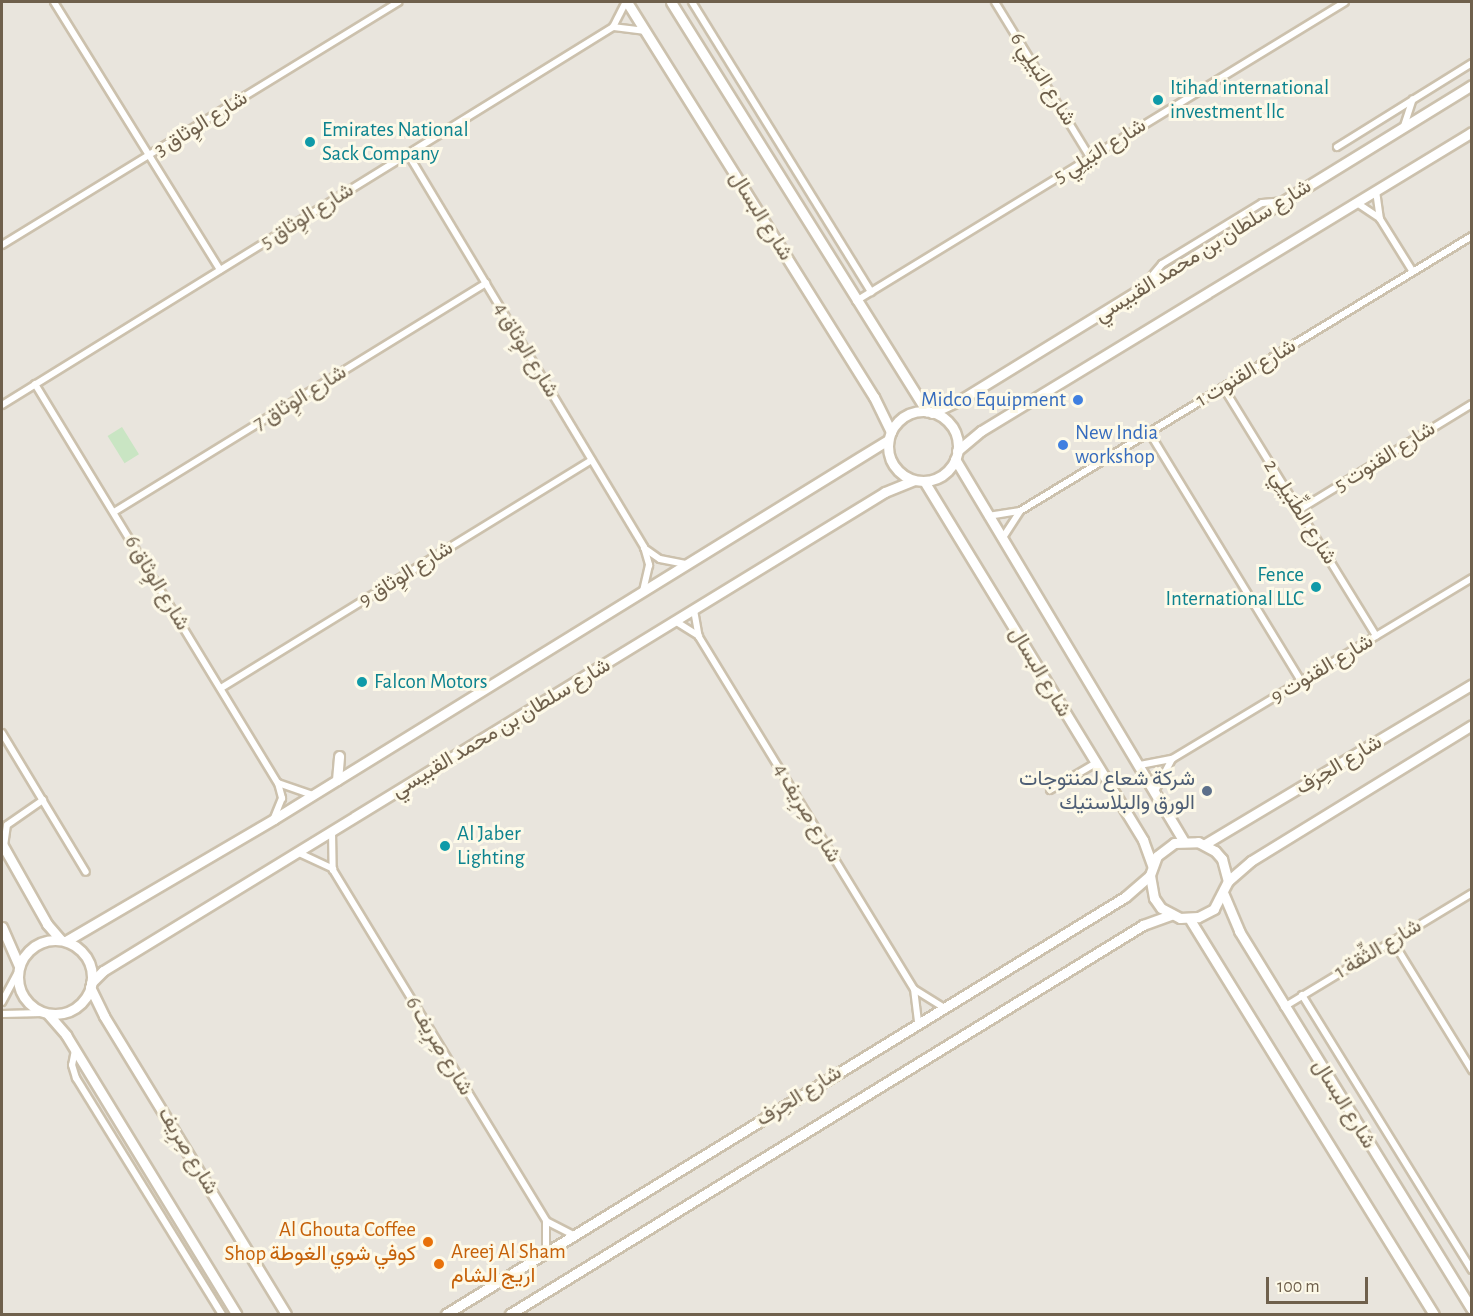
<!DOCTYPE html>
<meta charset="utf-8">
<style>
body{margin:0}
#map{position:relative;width:1473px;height:1316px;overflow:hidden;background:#f9f6e3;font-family:"Alegreya Sans",Vazirmatn,sans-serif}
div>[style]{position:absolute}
.industrial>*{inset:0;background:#e9e5dd;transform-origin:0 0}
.green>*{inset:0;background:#c9e5c3;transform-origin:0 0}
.roads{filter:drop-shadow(2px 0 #ccc1ad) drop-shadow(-2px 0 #ccc1ad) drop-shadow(0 2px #ccc1ad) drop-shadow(0 -2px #ccc1ad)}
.street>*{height:6px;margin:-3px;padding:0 3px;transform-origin:3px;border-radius:3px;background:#fff}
.secondary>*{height:9px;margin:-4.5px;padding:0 4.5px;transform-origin:4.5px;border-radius:4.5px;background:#fff}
.secondary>.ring{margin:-4.5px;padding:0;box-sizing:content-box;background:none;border:9px solid #fff;border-radius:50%}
.dots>*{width:16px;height:16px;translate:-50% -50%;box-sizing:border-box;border:3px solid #fdf9e8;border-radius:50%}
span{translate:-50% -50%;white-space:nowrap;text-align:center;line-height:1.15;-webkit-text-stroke:6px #fdf9e8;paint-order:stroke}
.street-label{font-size:21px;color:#6f604c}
.culture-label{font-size:21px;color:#0d838f}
.left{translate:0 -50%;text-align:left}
.right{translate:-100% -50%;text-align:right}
.shop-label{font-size:21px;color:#366cbe}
.service-label{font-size:21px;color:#4e5e75}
.food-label{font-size:21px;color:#c56008}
.frame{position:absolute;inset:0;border:3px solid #6f604c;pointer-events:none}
.scale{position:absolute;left:1266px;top:1277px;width:102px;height:27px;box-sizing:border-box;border:3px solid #6f604c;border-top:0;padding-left:8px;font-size:18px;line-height:21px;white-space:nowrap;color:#6f604c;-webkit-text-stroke:4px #fdf9e8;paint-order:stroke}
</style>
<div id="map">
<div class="industrial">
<div style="left:2px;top:2px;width:1469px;height:1312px"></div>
</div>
<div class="green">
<div style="left:122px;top:427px;width:32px;height:17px;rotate:58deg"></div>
</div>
<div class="roads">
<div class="street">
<div style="left:54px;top:2px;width:315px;rotate:58.2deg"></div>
<div style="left:692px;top:2px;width:341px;rotate:58.3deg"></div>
<div style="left:995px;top:2px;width:182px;rotate:58.5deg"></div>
<div style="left:613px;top:27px;width:32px;rotate:7deg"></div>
<div style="left:1404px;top:126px;width:28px;rotate:-72deg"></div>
<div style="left:1337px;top:147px;width:159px;rotate:-31.9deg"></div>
<div style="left:408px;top:154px;width:458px;rotate:59deg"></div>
<div style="left:644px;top:547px;width:19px;rotate:74deg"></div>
<div style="left:649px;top:565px;width:26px;rotate:103deg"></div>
<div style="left:1376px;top:191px;width:28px;rotate:82deg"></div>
<div style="left:1380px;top:219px;width:62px;rotate:58.1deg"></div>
<div style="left:1357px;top:203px;width:27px;rotate:34deg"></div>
<div style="left:2px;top:245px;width:465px;rotate:-31.5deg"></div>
<div style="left:1146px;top:283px;width:25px;rotate:-50deg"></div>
<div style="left:1162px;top:264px;width:117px;rotate:-31.4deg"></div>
<div style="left:1262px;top:203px;width:21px;rotate:-5deg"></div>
<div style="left:856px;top:301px;width:573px;rotate:-31.44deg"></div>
<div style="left:35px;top:384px;width:467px;rotate:58.7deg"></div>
<div style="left:278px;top:783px;width:16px;rotate:75deg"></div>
<div style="left:282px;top:798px;width:22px;rotate:112deg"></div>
<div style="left:1223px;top:387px;width:292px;rotate:58.4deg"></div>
<div style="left:2px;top:405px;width:718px;rotate:-31.74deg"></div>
<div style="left:613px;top:27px;width:28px;rotate:-63deg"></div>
<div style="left:1149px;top:432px;width:292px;rotate:58.6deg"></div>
<div style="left:1299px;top:510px;width:203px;rotate:-31.5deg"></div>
<div style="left:114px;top:512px;width:437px;rotate:-31.6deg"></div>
<div style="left:988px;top:516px;width:31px;rotate:-9deg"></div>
<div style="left:1002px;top:539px;width:33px;rotate:-57deg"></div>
<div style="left:1020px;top:511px;width:529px;rotate:-31.32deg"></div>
<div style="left:644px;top:548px;width:19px;rotate:35deg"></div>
<div style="left:660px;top:559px;width:26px;rotate:11deg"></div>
<div style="left:694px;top:610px;width:27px;rotate:80deg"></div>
<div style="left:699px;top:637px;width:412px;rotate:58.6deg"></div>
<div style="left:914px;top:989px;width:33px;rotate:83deg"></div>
<div style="left:675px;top:621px;width:28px;rotate:32deg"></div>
<div style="left:221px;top:688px;width:435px;rotate:-31.6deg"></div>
<div style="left:2px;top:733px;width:162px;rotate:58.9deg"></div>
<div style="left:1140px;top:765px;width:33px;rotate:-11deg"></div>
<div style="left:1172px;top:759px;width:350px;rotate:-31.1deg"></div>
<div style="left:278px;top:783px;width:37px;rotate:19deg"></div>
<div style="left:1050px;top:790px;width:53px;rotate:-30.4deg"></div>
<div style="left:1155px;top:791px;width:36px;rotate:-62deg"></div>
<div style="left:332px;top:831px;width:39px;rotate:89deg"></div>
<div style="left:333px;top:870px;width:411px;rotate:58.7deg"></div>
<div style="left:546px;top:1221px;width:31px;rotate:90deg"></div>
<div style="left:4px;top:846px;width:21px;rotate:-82deg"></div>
<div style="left:7px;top:825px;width:44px;rotate:-34.8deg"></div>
<div style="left:297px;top:852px;width:40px;rotate:25deg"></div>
<div style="left:1392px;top:940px;width:153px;rotate:58.4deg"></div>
<div style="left:914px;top:989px;width:34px;rotate:32deg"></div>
<div style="left:1302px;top:995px;width:323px;rotate:58.3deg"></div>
<div style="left:2px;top:1002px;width:32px;rotate:-62deg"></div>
<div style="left:1284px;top:1007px;width:220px;rotate:-31.2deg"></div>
<div style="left:2px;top:1014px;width:41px;rotate:-1.4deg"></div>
<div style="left:75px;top:1050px;width:15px;rotate:101deg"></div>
<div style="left:72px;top:1065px;width:14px;rotate:73deg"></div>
<div style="left:76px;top:1078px;width:278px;rotate:58.3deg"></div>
<div style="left:546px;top:1221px;width:30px;rotate:27deg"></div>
</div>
<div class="secondary">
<div style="left:627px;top:2px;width:466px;rotate:58deg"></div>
<div style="left:874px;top:397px;width:39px;rotate:64deg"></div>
<div style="left:671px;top:2px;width:483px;rotate:58deg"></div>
<div class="ring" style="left:888px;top:411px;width:61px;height:61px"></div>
<div style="left:932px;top:413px;width:33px;rotate:-25deg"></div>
<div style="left:962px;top:399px;width:599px;rotate:-31.62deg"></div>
<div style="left:957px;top:451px;width:31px;rotate:-40deg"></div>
<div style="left:981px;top:431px;width:575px;rotate:-31.34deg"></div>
<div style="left:955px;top:459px;width:445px;rotate:59.1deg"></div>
<div style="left:924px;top:481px;width:421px;rotate:58.6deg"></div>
<div style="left:1143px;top:840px;width:27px;rotate:70deg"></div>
<div style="left:337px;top:780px;width:24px;rotate:-85deg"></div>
<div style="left:2px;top:844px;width:92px;rotate:60.6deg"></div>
<div style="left:47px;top:924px;width:21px;rotate:49deg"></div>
<div style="left:1205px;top:844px;width:311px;rotate:-30.9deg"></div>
<div style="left:1228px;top:881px;width:30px;rotate:-41deg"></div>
<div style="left:1251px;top:861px;width:259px;rotate:-31.6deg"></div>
<div style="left:1224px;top:895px;width:39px;rotate:67deg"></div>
<div style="left:1239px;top:931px;width:444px;rotate:58.4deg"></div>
<div style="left:1189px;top:918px;width:466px;rotate:58.3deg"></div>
<div style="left:2px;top:927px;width:43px;rotate:66.4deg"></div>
<div class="ring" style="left:18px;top:940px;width:65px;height:65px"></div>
<div style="left:66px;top:941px;width:241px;rotate:-30.4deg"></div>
<div style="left:274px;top:819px;width:722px;rotate:-31.69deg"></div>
<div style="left:91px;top:983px;width:17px;rotate:-45deg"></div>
<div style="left:103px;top:971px;width:917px;rotate:-31.49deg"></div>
<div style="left:885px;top:492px;width:31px;rotate:-22deg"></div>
<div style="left:90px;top:987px;width:32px;rotate:64deg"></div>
<div style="left:104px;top:1016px;width:349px;rotate:58.6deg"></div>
<div style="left:48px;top:1014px;width:28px;rotate:49deg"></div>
<div style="left:66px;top:1035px;width:327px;rotate:58.6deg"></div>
<div style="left:446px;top:1314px;width:797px;rotate:-31.56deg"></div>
<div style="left:1125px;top:897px;width:33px;rotate:-41deg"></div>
<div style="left:1150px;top:875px;width:20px;rotate:-70deg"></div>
<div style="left:1157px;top:856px;width:21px;rotate:-37deg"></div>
<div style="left:1174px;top:843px;width:24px;rotate:-2deg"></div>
<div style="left:1198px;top:842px;width:19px;rotate:28deg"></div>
<div style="left:1215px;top:851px;width:11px;rotate:49deg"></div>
<div style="left:1222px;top:859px;width:23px;rotate:75deg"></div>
<div style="left:1228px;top:881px;width:31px;rotate:117deg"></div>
<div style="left:1214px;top:909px;width:18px;rotate:153deg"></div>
<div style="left:1198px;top:917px;width:18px;rotate:177deg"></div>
<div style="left:1180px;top:918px;width:21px;rotate:-152deg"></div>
<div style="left:1161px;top:908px;width:12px;rotate:-125deg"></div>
<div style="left:1154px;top:898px;width:23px;rotate:-100deg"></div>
<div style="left:510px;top:1314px;width:743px;rotate:-31.57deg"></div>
<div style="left:1143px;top:925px;width:30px;rotate:-20deg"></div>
</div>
</div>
<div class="dots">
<div style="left:1158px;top:100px;background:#0f9aa8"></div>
<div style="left:310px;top:142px;background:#0f9aa8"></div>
<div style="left:1078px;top:400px;background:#3f7fe0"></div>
<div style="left:1063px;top:445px;background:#3f7fe0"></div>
<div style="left:1316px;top:587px;background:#0f9aa8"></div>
<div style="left:362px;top:682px;background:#0f9aa8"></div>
<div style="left:1207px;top:791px;background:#5c6f8a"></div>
<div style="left:445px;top:846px;background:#0f9aa8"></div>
<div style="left:428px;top:1242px;background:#e8710a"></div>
<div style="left:439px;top:1264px;background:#e8710a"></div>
</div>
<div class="street-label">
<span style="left:1043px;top:79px;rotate:58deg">شارع البَيلِي 6</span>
<span style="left:201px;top:124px;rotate:-32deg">شارع الوِثاق 3</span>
<span style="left:1100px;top:151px;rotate:-32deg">شارع البَيلِي 5</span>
<span style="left:307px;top:216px;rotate:-32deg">شارع الوِثاق 5</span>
<span style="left:761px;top:216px;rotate:58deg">شارع البسال</span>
<span style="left:1203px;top:251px;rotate:-32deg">شارع سلطان بن محمد القبيسي</span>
<span style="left:526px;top:350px;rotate:59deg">شارع الوِثاق 4</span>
<span style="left:1246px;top:373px;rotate:-31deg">شارع القنوت 1</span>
<span style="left:300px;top:398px;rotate:-32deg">شارع الوِثاق 7</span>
<span style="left:1385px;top:457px;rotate:-32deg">شارع القنوت 5</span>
<span style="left:1300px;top:512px;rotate:58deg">شارع الطِّبَيلِي 2</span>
<span style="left:406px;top:574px;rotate:-32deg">شارع الوِثاق 9</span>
<span style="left:157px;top:583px;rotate:59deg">شارع الوِثاق 6</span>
<span style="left:1322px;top:669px;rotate:-31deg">شارع القنوت 9</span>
<span style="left:1040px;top:672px;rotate:59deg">شارع البسال</span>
<span style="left:501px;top:728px;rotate:-31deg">شارع سلطان بن محمد القبيسي</span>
<span style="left:1339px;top:765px;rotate:-31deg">شارع الحِرَف</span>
<span style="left:807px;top:813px;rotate:59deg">شارع صِرِيف 4</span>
<span style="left:1378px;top:949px;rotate:-31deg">شارع الثِّقة 1</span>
<span style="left:439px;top:1046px;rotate:59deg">شارع صِرِيف 6</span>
<span style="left:799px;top:1096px;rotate:-32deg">شارع الحِرَف</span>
<span style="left:1344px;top:1104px;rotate:58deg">شارع البسال</span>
<span style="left:188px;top:1151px;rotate:59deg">شارع صِرِيف</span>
</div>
<div class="culture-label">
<span class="left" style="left:1170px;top:100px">Itihad international<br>investment llc</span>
<span class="left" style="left:322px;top:142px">Emirates National<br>Sack Company</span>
<span class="right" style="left:1304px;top:587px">Fence<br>International LLC</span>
<span class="left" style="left:374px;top:682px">Falcon Motors</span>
<span class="left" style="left:457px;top:846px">Al Jaber<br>Lighting</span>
</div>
<div class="shop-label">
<span class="right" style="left:1066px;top:400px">Midco Equipment</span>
<span class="left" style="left:1075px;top:445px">New India<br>workshop</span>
</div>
<div class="service-label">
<span class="right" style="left:1195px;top:791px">شركة شعاع لمنتوجات<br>الورق والبلاستيك</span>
</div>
<div class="food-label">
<span class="right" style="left:416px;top:1242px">Al Ghouta Coffee<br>Shop كوفي شوي الغوطة</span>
<span class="left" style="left:451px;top:1264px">Areej Al Sham<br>اريج الشام</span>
</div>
<div class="frame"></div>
<div class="scale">100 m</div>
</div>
